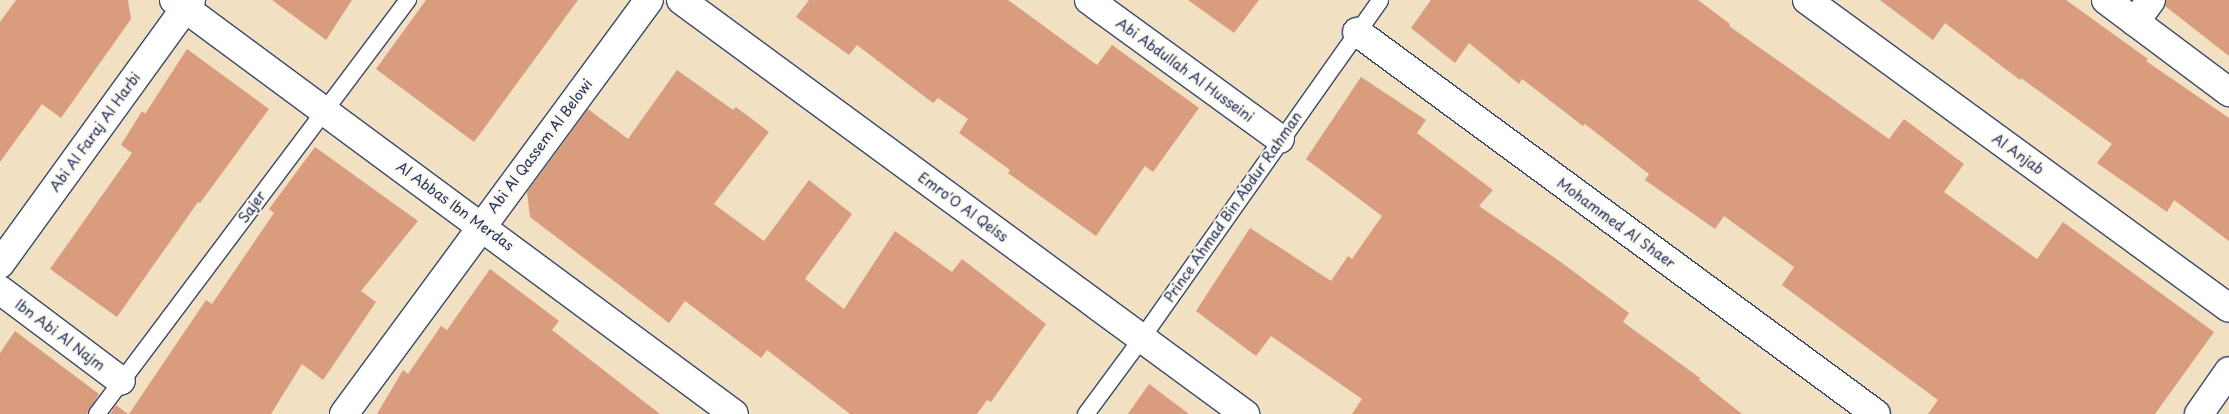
<!DOCTYPE html>
<style>
body{margin:0}
#map{position:relative;width:2229px;height:414px;overflow:hidden;background:#f1e0c2;font-family:"Playpen Sans",sans-serif}
div>[style]{position:absolute}
.building>*{inset:0;background:#d99c7e}
.roads{filter:drop-shadow(1px 0 #3b4a6d) drop-shadow(-1px 0 #3b4a6d) drop-shadow(0 1px #3b4a6d) drop-shadow(0 -1px #3b4a6d)}
.lane>*{height:16px;margin:-8px;padding:0 8px;transform-origin:8px;border-radius:8px;background:#fff}
.street>*{height:28px;margin:-14px;padding:0 14px;transform-origin:14px;border-radius:14px;background:#fff}
span{translate:-50% -50%;white-space:nowrap;text-align:center;line-height:1.15;-webkit-text-stroke:4px #fbf7ec;paint-order:stroke}
.street-label{font-size:14px;color:#1b2f5e}
</style>
<div id="map">
<div class="building">
<div style="clip-path:polygon(16px 0,128px 0,131px 19px,61px 118px,42px 104px,0 162px,0 22px)"></div>
<div style="clip-path:polygon(272px 0,352px 0,326px 40px)"></div>
<div style="clip-path:polygon(426px 0,578px 0,474px 142px,376px 69px)"></div>
<div style="clip-path:polygon(809px 0,1008px 0,1097px 65px,1112px 45px,1199px 108px,1153px 172px,1145px 166px,1096px 236px,1008px 173px,1010px 170px,959px 133px,968px 119px,938px 98px,933px 103px,857px 45px,849px 55px,796px 17px)"></div>
<div style="clip-path:polygon(1188px 0,1259px 0,1234px 33px)"></div>
<div style="clip-path:polygon(1431px 0,1698px 0,1730px 24px,1729px 26px,1889px 139px,1904px 119px,1964px 164px,1944px 192px,2037px 259px,2063px 222px,2214px 332px,2155px 414px,1928px 414px,1938px 400px,1782px 285px,1794px 267px,1724px 216px,1715px 229px,1645px 180px,1649px 174px,1585px 124px,1583px 126px,1522px 79px,1519px 84px,1469px 43px,1455px 63px,1411px 28px)"></div>
<div style="clip-path:polygon(1880px 0,2066px 0,2148px 59px,2146px 61px,2229px 118px,2229px 241px,2174px 200px,2167px 212px,2097px 163px,2112px 144px,2021px 78px,2020px 80px,1945px 23px,1933px 40px)"></div>
<div style="clip-path:polygon(2166px 0,2229px 0,2229px 56px,2165px 6px)"></div>
<div style="clip-path:polygon(187px 49px,269px 109px,200px 203px,198px 202px,117px 317px,50px 269px,132px 153px,121px 145px,142px 111px,145px 114px)"></div>
<div style="clip-path:polygon(677px 70px,733px 110px,736px 107px,769px 132px,714px 204px,764px 241px,809px 180px,852px 214px,805px 279px,844px 309px,895px 231px,952px 272px,962px 259px,1046px 324px,991px 402px,987px 400px,977px 414px,850px 414px,767px 350px,761px 358px,685px 301px,669px 323px,530px 217px,527px 192px,588px 109px,628px 139px)"></div>
<div style="clip-path:polygon(1361px 77px,1426px 120px,1417px 133px,1493px 190px,1479px 206px,1558px 260px,1629px 313px,1623px 322px,1700px 378px,1699px 380px,1742px 414px,1352px 414px,1362px 399px,1271px 336px,1256px 356px,1196px 311px,1250px 228px,1331px 281px,1348px 256px,1352px 259px,1382px 216px,1306px 159px)"></div>
<div style="clip-path:polygon(315px 147px,418px 221px,361px 291px,376px 302px,323px 380px,302px 364px,271px 414px,129px 414px,206px 300px,212px 304px,274px 213px,269px 209px)"></div>
<div style="clip-path:polygon(490px 269px,559px 321px,552px 330px,660px 414px,377px 414px,403px 370px,408px 374px,441px 326px,447px 330px)"></div>
<div style="clip-path:polygon(15px 331px,99px 394px,87px 414px,0 414px,0 353px)"></div>
<div style="clip-path:polygon(1149px 384px,1189px 414px,1128px 414px)"></div>
<div style="clip-path:polygon(116px 405px,128px 414px,110px 414px)"></div>
</div>
<div class="roads">
<div class="lane">
<div style="left:97px;top:414px;width:518px;rotate:-53.09deg"></div>
<div style="left:1086px;top:414px;width:94px;rotate:-53.6deg"></div>
<div style="left:1142px;top:338px;width:413px;rotate:-54.8deg"></div>
</div>
<div class="street">
<div style="left:174px;top:0;width:696px;rotate:36.47deg"></div>
<div style="left:681px;top:0;width:700px;rotate:36.28deg"></div>
<div style="left:1089px;top:0;width:236px;rotate:36deg"></div>
<div style="left:1807px;top:0;width:522px;rotate:36.12deg"></div>
<div style="left:2106px;top:0;width:154px;rotate:36.8deg"></div>
<div style="left:2135px;top:22px;width:27px;rotate:-54deg"></div>
<div style="left:1357px;top:32px;width:644px;rotate:36.35deg"></div>
<div style="left:0;top:264px;width:326px;rotate:-54.1deg"></div>
<div style="left:0;top:290px;width:151px;rotate:36.9deg"></div>
<div style="left:344px;top:414px;width:514px;rotate:-53.62deg"></div>
<div style="left:2199px;top:414px;width:52px;rotate:-55.1deg"></div>
</div>
</div>
<div class="street-label">
<span style="left:1185px;top:70px;rotate:36deg">Abi Abdullah Al Husseini</span>
<span style="left:95px;top:132px;rotate:-54deg">Abi Al Faraj Al Harbi</span>
<span style="left:540px;top:146px;rotate:-53deg">Abi Al Qassem Al Belowi</span>
<span style="left:2018px;top:154px;rotate:36deg">Al Anjab</span>
<span style="left:455px;top:206px;rotate:36deg">Al Abbas Ibn Merdas</span>
<span style="left:252px;top:207px;rotate:-53deg">Sajer</span>
<span style="left:963px;top:207px;rotate:36deg">Emro'O Al Qeiss</span>
<span style="left:1233px;top:207px;rotate:-55deg">Prince Ahmad Bin Abdur Rahman</span>
<span style="left:1616px;top:223px;rotate:36deg">Mohammed Al Shaer</span>
<span style="left:60px;top:335px;rotate:37deg">Ibn Abi Al Najm</span>
</div>
</div>
